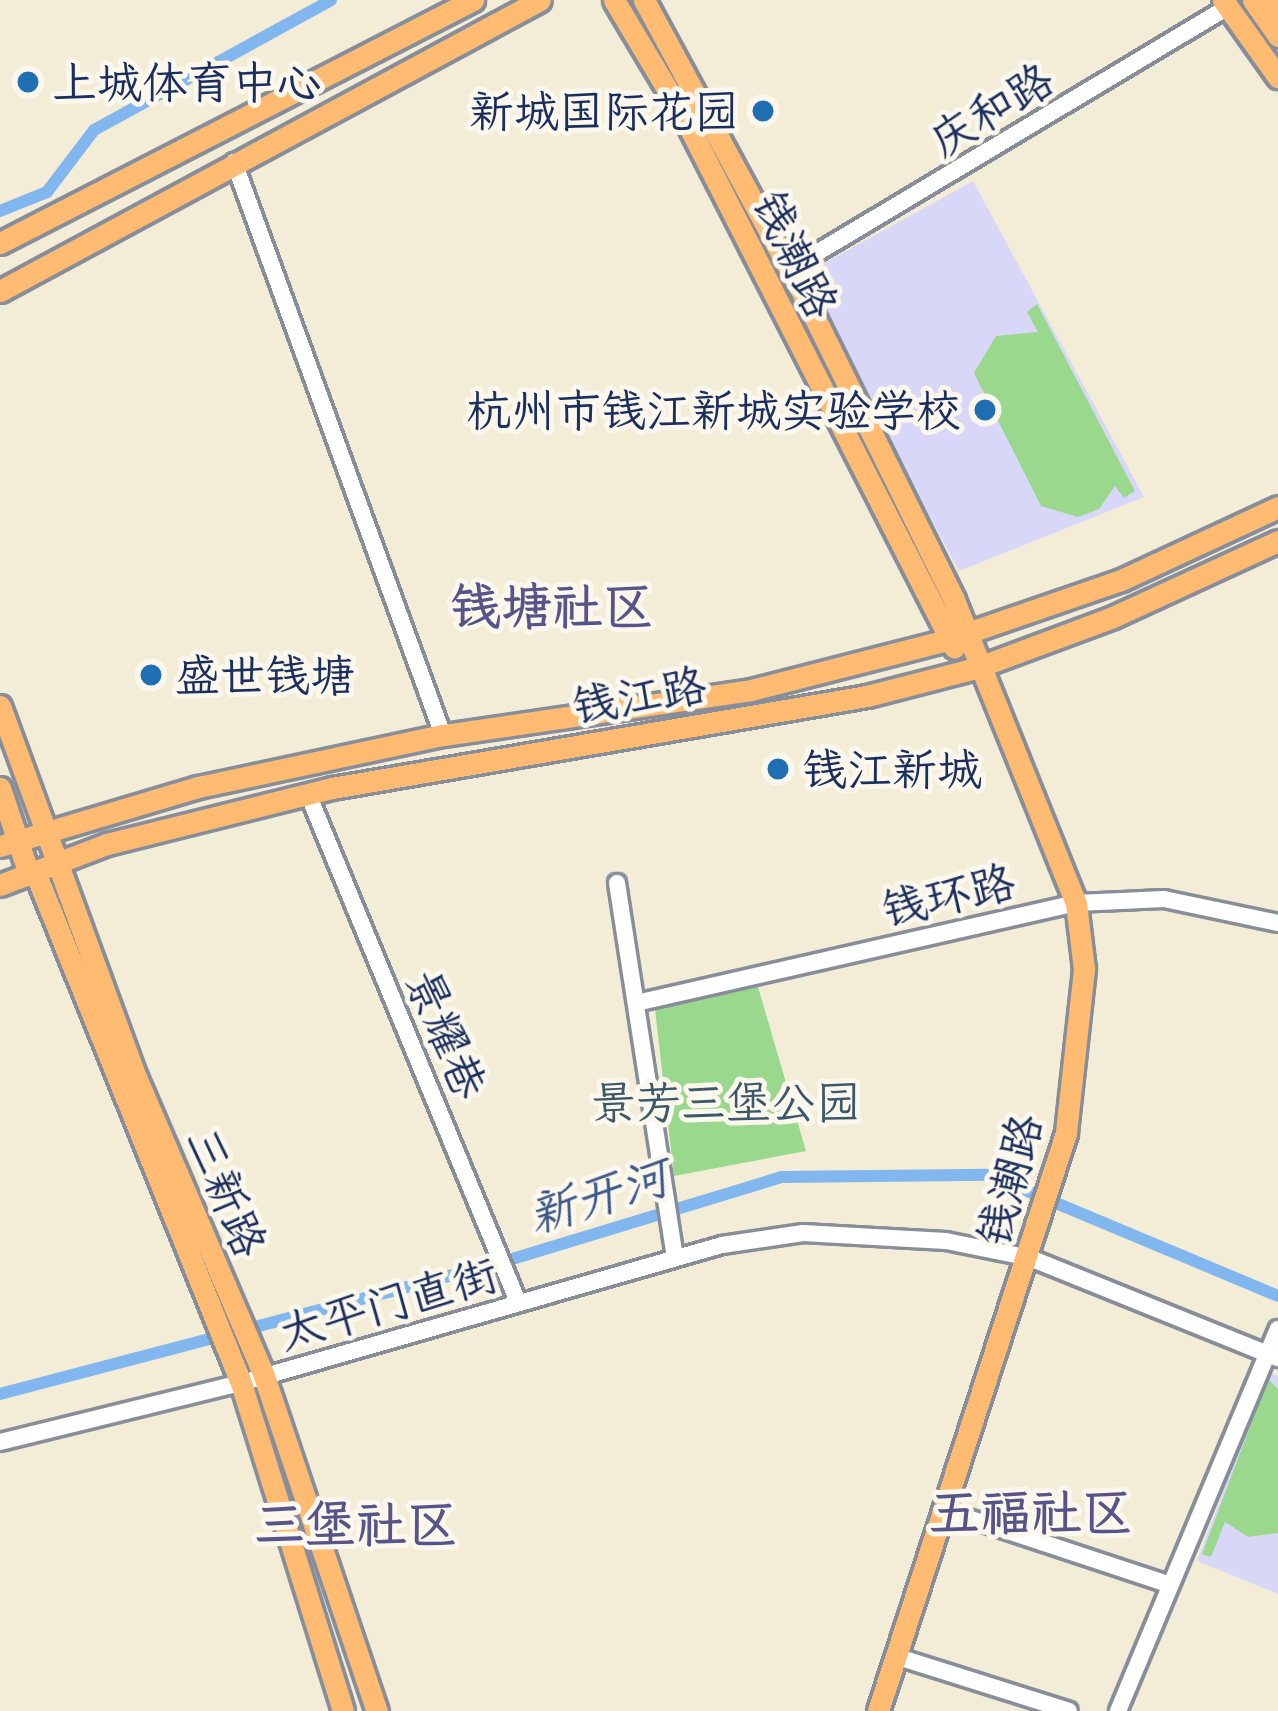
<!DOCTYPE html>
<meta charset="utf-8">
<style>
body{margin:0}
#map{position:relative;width:1278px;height:1711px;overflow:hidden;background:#f3ecd7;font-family:"Patrick Hand","LXGW WenKai TC",sans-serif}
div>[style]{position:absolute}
.built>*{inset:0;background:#d9d7f8}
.green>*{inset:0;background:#9ad88e}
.canal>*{height:12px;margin:-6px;padding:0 6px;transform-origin:6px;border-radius:6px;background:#81b6ef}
.roads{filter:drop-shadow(3px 0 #878e9a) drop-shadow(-3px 0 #878e9a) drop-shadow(0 3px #878e9a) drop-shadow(0 -3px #878e9a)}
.minor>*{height:16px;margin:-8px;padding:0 8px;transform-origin:8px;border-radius:8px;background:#fff}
.major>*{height:21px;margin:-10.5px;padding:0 10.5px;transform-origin:10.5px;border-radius:10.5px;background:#ffbb71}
.dots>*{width:33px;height:33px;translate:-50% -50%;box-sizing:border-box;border:6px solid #fbf7ec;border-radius:50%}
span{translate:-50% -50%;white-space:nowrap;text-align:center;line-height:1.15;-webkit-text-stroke:10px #fbf7ec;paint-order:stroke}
.poi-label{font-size:45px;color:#1b2f5e}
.left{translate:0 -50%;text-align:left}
.right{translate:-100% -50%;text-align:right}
.street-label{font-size:45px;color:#1b2f5e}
.park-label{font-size:45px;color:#3b596a}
.water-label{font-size:48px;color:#3a588a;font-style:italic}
.quarter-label{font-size:51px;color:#575489;font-weight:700}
</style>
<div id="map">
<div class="built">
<div style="clip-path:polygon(973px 181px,1144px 497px,959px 571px,827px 323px,816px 283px,819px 266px)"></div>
<div style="clip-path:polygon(1268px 1372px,1278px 1376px,1278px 1594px,1197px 1561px)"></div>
</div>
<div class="green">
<div style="clip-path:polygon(1037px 304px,1135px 491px,1124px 498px,1115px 486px,1099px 509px,1078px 517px,1041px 506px,974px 373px,996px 336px,1038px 332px,1027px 312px)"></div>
<div style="clip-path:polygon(758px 987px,806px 1151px,674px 1176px,655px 1009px)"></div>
<div style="clip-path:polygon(1268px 1379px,1278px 1389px,1278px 1533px,1248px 1537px,1225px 1522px,1211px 1557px,1202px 1554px)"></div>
</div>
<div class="canal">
<div style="left:0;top:211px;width:51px;rotate:-22deg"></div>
<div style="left:47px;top:192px;width:78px;rotate:-52.8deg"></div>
<div style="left:94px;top:130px;width:270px;rotate:-28.7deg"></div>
<div style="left:0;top:1394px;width:519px;rotate:-14.73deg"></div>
<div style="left:502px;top:1262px;width:292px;rotate:-16.9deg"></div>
<div style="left:781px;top:1177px;width:208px;rotate:-0.6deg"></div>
<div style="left:989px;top:1175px;width:313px;rotate:22.7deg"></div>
</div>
<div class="roads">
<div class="minor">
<div style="left:234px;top:162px;width:610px;rotate:69.96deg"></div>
<div style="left:790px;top:269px;width:510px;rotate:-30.89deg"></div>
<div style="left:308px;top:794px;width:550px;rotate:67.54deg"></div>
<div style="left:617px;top:883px;width:379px;rotate:81.2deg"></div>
<div style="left:636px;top:1003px;width:451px;rotate:-12.8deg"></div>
<div style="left:1076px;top:903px;width:88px;rotate:-2.6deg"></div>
<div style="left:1164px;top:899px;width:116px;rotate:11.9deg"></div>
<div style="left:0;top:1442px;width:248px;rotate:-13.8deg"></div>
<div style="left:241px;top:1383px;width:500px;rotate:-16.01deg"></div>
<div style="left:722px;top:1245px;width:82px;rotate:-8.4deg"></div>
<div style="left:803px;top:1233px;width:143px;rotate:3.2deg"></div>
<div style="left:946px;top:1241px;width:86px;rotate:11.4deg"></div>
<div style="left:1030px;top:1258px;width:267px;rotate:22deg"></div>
<div style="left:944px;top:1510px;width:236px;rotate:18.3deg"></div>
<div style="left:895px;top:1656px;width:182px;rotate:17.5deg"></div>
<div style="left:1118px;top:1711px;width:414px;rotate:-67.3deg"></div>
</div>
<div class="major">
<div style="left:614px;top:0;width:139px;rotate:59.2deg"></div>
<div style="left:685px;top:119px;width:593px;rotate:63deg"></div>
<div style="left:644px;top:0;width:328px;rotate:61.6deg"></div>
<div style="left:800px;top:288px;width:348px;rotate:63.7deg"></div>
<div style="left:954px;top:600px;width:327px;rotate:68.1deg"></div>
<div style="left:1076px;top:903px;width:66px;rotate:83.1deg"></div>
<div style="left:1084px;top:969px;width:165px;rotate:96.3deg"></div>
<div style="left:1066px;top:1133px;width:608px;rotate:108.02deg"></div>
<div style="left:1223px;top:0;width:95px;rotate:54.5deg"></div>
<div style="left:1253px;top:0;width:44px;rotate:55.2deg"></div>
<div style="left:1272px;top:0;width:10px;rotate:53deg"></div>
<div style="left:0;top:243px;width:532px;rotate:-27.19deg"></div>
<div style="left:0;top:291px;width:613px;rotate:-28.32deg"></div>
<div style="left:0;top:706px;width:395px;rotate:69.9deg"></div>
<div style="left:136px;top:1077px;width:325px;rotate:66.8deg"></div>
<div style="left:264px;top:1376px;width:354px;rotate:71.4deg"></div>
<div style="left:0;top:788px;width:91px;rotate:71.4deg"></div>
<div style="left:0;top:846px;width:207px;rotate:-16.6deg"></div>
<div style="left:198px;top:787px;width:250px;rotate:-12deg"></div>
<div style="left:443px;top:735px;width:311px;rotate:-8.3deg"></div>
<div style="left:751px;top:690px;width:202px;rotate:-14.3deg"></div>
<div style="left:947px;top:640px;width:184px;rotate:-19deg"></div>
<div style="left:1121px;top:580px;width:173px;rotate:-24.9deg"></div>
<div style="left:35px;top:872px;width:551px;rotate:68.04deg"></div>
<div style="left:241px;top:1383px;width:343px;rotate:72.7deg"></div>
<div style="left:0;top:885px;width:115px;rotate:-21deg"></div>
<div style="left:107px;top:844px;width:232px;rotate:-14deg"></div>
<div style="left:332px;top:788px;width:543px;rotate:-9.76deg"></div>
<div style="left:867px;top:696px;width:113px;rotate:-14.4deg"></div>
<div style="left:976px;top:668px;width:146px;rotate:-20.4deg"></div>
<div style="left:1113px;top:617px;width:182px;rotate:-24.7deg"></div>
</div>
</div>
<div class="dots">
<div style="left:28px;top:82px;background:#1f6fb2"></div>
<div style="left:763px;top:111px;background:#1f6fb2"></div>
<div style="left:985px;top:410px;background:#1f6fb2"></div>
<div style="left:151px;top:675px;background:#1f6fb2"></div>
<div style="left:778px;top:769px;background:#1f6fb2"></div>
</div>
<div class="poi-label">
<span class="left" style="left:52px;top:82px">上城体育中心</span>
<span class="right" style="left:739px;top:111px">新城国际花园</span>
<span class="right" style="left:961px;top:410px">杭州市钱江新城实验学校</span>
<span class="left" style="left:175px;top:675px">盛世钱塘</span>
<span class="left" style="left:802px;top:769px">钱江新城</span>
</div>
<div class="street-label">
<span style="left:991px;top:109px;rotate:-31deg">庆和路</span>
<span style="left:796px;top:254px;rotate:64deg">钱潮路</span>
<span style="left:639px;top:695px;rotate:-10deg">钱江路</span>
<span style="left:948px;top:895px;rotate:-13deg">钱环路</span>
<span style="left:447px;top:1034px;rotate:67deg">景耀巷</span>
<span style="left:1009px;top:1180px;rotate:-75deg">钱潮路</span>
<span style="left:227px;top:1192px;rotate:67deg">三新路</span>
<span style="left:388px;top:1303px;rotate:-16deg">太平门直街</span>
</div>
<div class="park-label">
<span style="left:726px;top:1102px">景芳三堡公园</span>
</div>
<div class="water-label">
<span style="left:598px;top:1195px;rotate:-17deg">新开河</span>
</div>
<div class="quarter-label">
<span style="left:552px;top:606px">钱塘社区</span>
<span style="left:1031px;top:1512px">五福社区</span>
<span style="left:356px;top:1524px">三堡社区</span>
</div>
</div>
